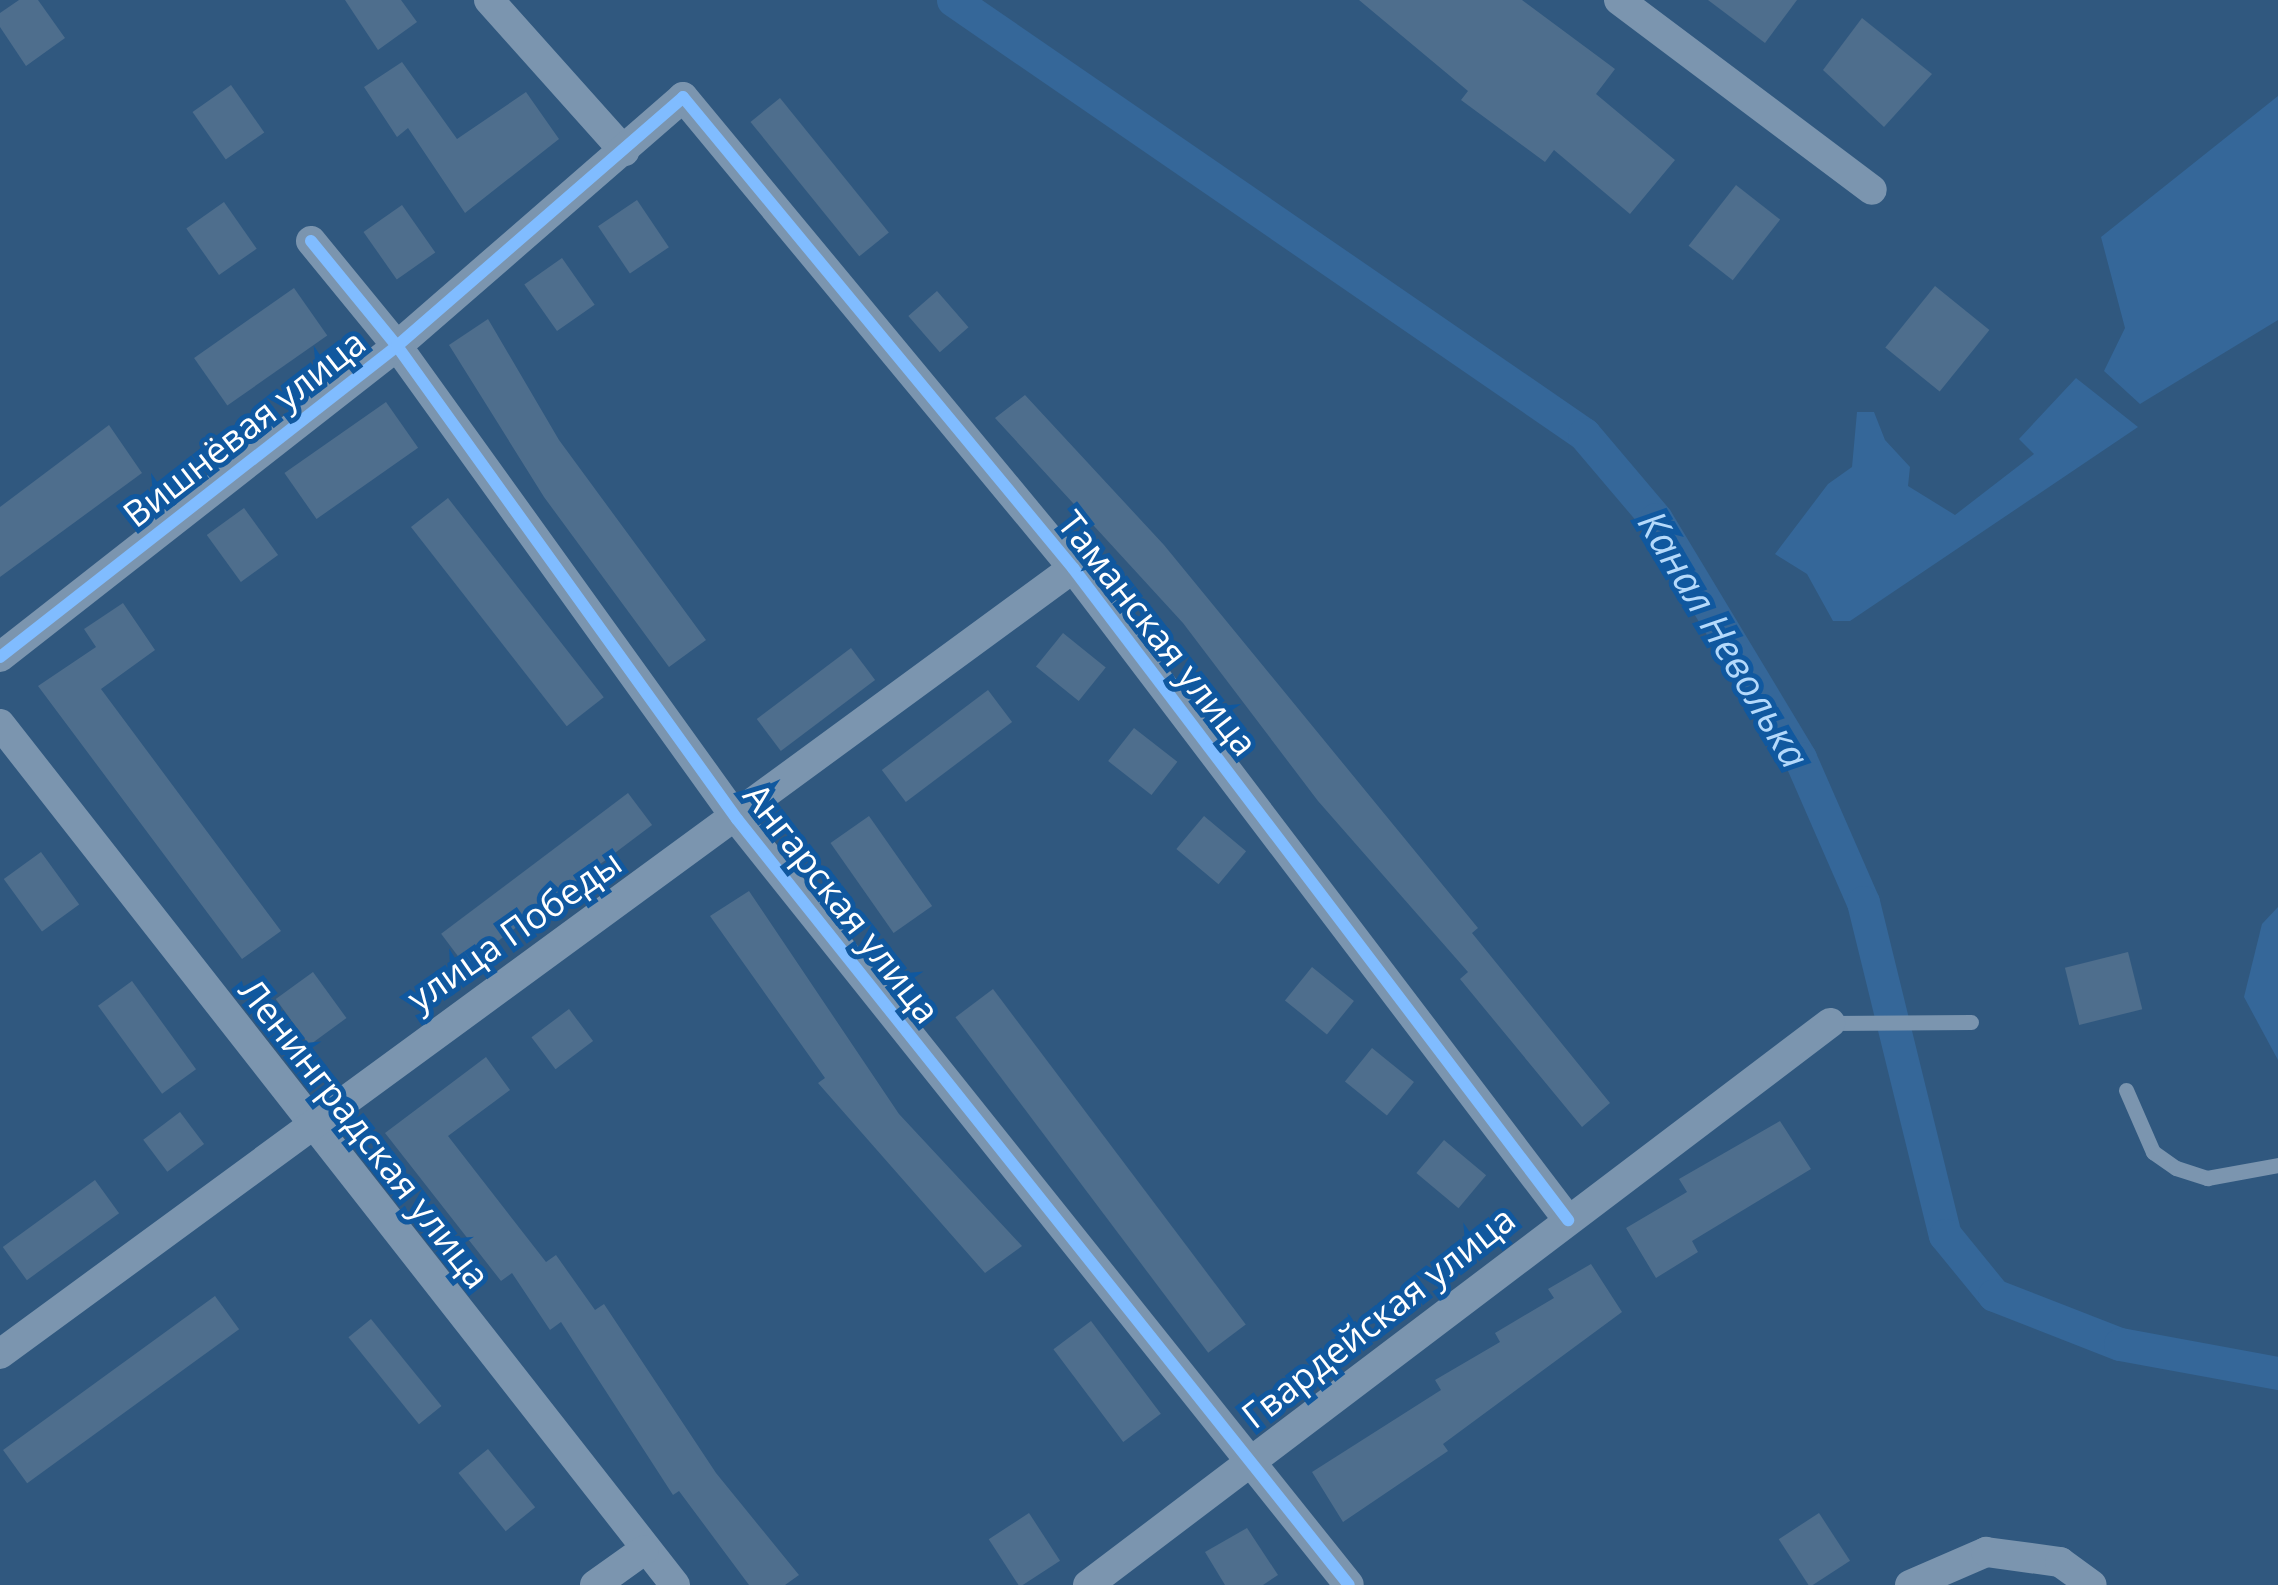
<!DOCTYPE html>
<meta charset="utf-8">
<style>
body{margin:0}
#map{position:relative;width:2278px;height:1585px;overflow:hidden;background:#30587f;font-family:"Open Sans",sans-serif}
div>[style]{position:absolute}
.water>*{inset:0;background:#356799}
.canal>*{height:33px;margin:-16.5px;padding:0 16.5px;transform-origin:16.5px;border-radius:16.5px;background:#356799}
.building>*{inset:0;background:#4e6e8d;transform-origin:0 0}
.lane>*{height:15px;margin:-7.5px;padding:0 7.5px;transform-origin:7.5px;border-radius:7.5px;background:#7b95af}
.street>*{height:30px;margin:-15px;padding:0 15px;transform-origin:15px;border-radius:15px;background:#7b95af}
.cycleway>*{height:12px;margin:-6px;padding:0 6px;transform-origin:6px;border-radius:6px;background:#80bcff}
span{translate:-50% -50%;white-space:nowrap;text-align:center;line-height:1.15;-webkit-text-stroke:10px #10589f;paint-order:stroke}
.street-label{font-size:36px;color:#fff}
.water-label{font-size:39px;color:#b4d9fb;font-style:italic}
</style>
<div id="map">
<div class="water">
<div style="clip-path:polygon(2278px 96px,2278px 320px,2140px 404px,2104px 371px,2125px 328px,2101px 237px)"></div>
<div style="clip-path:polygon(2076px 378px,2138px 427px,1850px 621px,1833px 621px,1807px 574px,1775px 554px,1828px 484px,1852px 467px,1857px 412px,1874px 412px,1885px 440px,1910px 467px,1908px 486px,1955px 515px,2034px 454px,2019px 439px)"></div>
<div style="clip-path:polygon(2278px 907px,2278px 1060px,2244px 997px,2262px 924px)"></div>
</div>
<div class="canal">
<div style="left:953px;top:0;width:766px;rotate:34.52deg"></div>
<div style="left:1584px;top:434px;width:111px;rotate:49.7deg"></div>
<div style="left:1656px;top:519px;width:279px;rotate:58.9deg"></div>
<div style="left:1800px;top:758px;width:157px;rotate:66.4deg"></div>
<div style="left:1863px;top:902px;width:343px;rotate:76.2deg"></div>
<div style="left:1945px;top:1235px;width:77px;rotate:50.8deg"></div>
<div style="left:1994px;top:1295px;width:135px;rotate:21.3deg"></div>
<div style="left:2120px;top:1344px;width:161px;rotate:10.4deg"></div>
</div>
<div class="building">
<div style="clip-path:polygon(19px 0,38px 0,65px 38px,26px 66px,0 27px,0 13px)"></div>
<div style="clip-path:polygon(345px 0,401px 0,417px 22px,378px 50px)"></div>
<div style="clip-path:polygon(1359px 0,1522px 0,1615px 69px,1596px 94px,1675px 160px,1630px 214px,1554px 150px,1545px 162px,1461px 100px,1468px 91px)"></div>
<div style="clip-path:polygon(1708px 0,1797px 0,1765px 43px)"></div>
<div style="clip-path:polygon(1862px 18px,1932px 74px,1884px 127px,1823px 70px)"></div>
<div style="clip-path:polygon(402px 62px,457px 139px,526px 92px,559px 139px,465px 213px,408px 128px,397px 137px,364px 87px)"></div>
<div style="left:231px;top:85px;width:58px;height:47px;rotate:55deg"></div>
<div style="left:780px;top:98px;width:173px;height:38px;rotate:51deg"></div>
<div style="left:1736px;top:185px;width:56px;height:77px;rotate:38deg"></div>
<div style="left:637px;top:200px;width:57px;height:47px;rotate:56deg"></div>
<div style="left:224px;top:202px;width:57px;height:46px;rotate:55deg"></div>
<div style="left:402px;top:205px;width:58px;height:47px;rotate:55deg"></div>
<div style="left:562px;top:258px;width:57px;height:46px;rotate:55deg"></div>
<div style="left:1935px;top:286px;width:70px;height:79px;rotate:39deg"></div>
<div style="left:294px;top:288px;width:58px;height:122px;rotate:55deg"></div>
<div style="left:937px;top:291px;width:48px;height:38px;rotate:49deg"></div>
<div style="clip-path:polygon(488px 319px,559px 440px,706px 640px,669px 667px,544px 497px,449px 345px)"></div>
<div style="clip-path:polygon(1025px 395px,1164px 545px,1478px 928px,1472px 933px,1610px 1103px,1582px 1127px,1460px 979px,1468px 972px,1318px 801px,1183px 623px,995px 418px)"></div>
<div style="left:386px;top:402px;width:56px;height:124px;rotate:55deg"></div>
<div style="clip-path:polygon(109px 425px,142px 473px,0 577px,0 507px)"></div>
<div style="left:448px;top:498px;width:253px;height:47px;rotate:52deg"></div>
<div style="left:244px;top:508px;width:58px;height:46px;rotate:54deg"></div>
<div style="clip-path:polygon(123px 603px,155px 650px,101px 689px,281px 931px,242px 959px,38px 686px,96px 647px,84px 629px)"></div>
<div style="left:1063px;top:633px;width:55px;height:43px;rotate:39deg"></div>
<div style="left:851px;top:648px;width:40px;height:118px;rotate:53deg"></div>
<div style="left:988px;top:690px;width:40px;height:133px;rotate:53deg"></div>
<div style="left:1134px;top:728px;width:55px;height:42px;rotate:38deg"></div>
<div style="left:628px;top:793px;width:40px;height:234px;rotate:53deg"></div>
<div style="left:869px;top:816px;width:110px;height:47px;rotate:55deg"></div>
<div style="left:1204px;top:816px;width:55px;height:43px;rotate:40deg"></div>
<div style="left:41px;top:852px;width:65px;height:46px;rotate:54deg"></div>
<div style="clip-path:polygon(749px 891px,899px 1114px,1022px 1246px,985px 1273px,818px 1083px,825px 1078px,710px 916px)"></div>
<div style="left:2128px;top:952px;width:59px;height:65px;rotate:76deg"></div>
<div style="left:1312px;top:967px;width:54px;height:43px;rotate:39deg"></div>
<div style="left:313px;top:972px;width:57px;height:46px;rotate:54deg"></div>
<div style="left:132px;top:981px;width:109px;height:42px;rotate:54deg"></div>
<div style="left:993px;top:989px;width:420px;height:47px;rotate:53deg"></div>
<div style="left:569px;top:1009px;width:40px;height:47px;rotate:53deg"></div>
<div style="left:1372px;top:1048px;width:54px;height:43px;rotate:39deg"></div>
<div style="clip-path:polygon(486px 1057px,510px 1090px,448px 1136px,546px 1262px,556px 1255px,595px 1310px,604px 1304px,716px 1473px,799px 1575px,785px 1585px,749px 1585px,679px 1491px,673px 1495px,561px 1322px,550px 1330px,512px 1273px,501px 1281px,385px 1133px)"></div>
<div style="left:180px;top:1112px;width:40px;height:46px;rotate:53deg"></div>
<div style="clip-path:polygon(1780px 1121px,1811px 1169px,1692px 1241px,1698px 1252px,1656px 1278px,1626px 1228px,1687px 1192px,1679px 1179px)"></div>
<div style="left:1444px;top:1140px;width:55px;height:43px;rotate:40deg"></div>
<div style="left:95px;top:1180px;width:41px;height:114px;rotate:54deg"></div>
<div style="clip-path:polygon(1591px 1264px,1622px 1312px,1443px 1444px,1448px 1451px,1343px 1522px,1312px 1472px,1441px 1390px,1435px 1380px,1500px 1342px,1495px 1333px,1554px 1298px,1548px 1289px)"></div>
<div style="left:215px;top:1296px;width:41px;height:262px;rotate:54deg"></div>
<div style="left:371px;top:1319px;width:112px;height:29px;rotate:51deg"></div>
<div style="left:1091px;top:1321px;width:116px;height:47px;rotate:53deg"></div>
<div style="left:488px;top:1449px;width:75px;height:38px;rotate:51deg"></div>
<div style="left:1029px;top:1513px;width:57px;height:48px;rotate:57deg"></div>
<div style="left:1819px;top:1513px;width:57px;height:48px;rotate:57deg"></div>
<div style="clip-path:polygon(1247px 1528px,1278px 1575px,1263px 1585px,1225px 1585px,1205px 1552px)"></div>
</div>
<div class="lane">
<div style="left:1830px;top:1023px;width:141px;rotate:-0.4deg"></div>
<div style="left:2126px;top:1090px;width:68px;rotate:66.5deg"></div>
<div style="left:2153px;top:1152px;width:28px;rotate:35deg"></div>
<div style="left:2176px;top:1168px;width:33px;rotate:18deg"></div>
<div style="left:2207px;top:1178px;width:72px;rotate:-10.4deg"></div>
</div>
<div class="street">
<div style="left:489px;top:0;width:203px;rotate:48.2deg"></div>
<div style="left:1619px;top:0;width:316px;rotate:36.9deg"></div>
<div style="left:311px;top:241px;width:136px;rotate:50.7deg"></div>
<div style="left:397px;top:346px;width:583px;rotate:54.29deg"></div>
<div style="left:737px;top:819px;width:980px;rotate:51.38deg"></div>
<div style="left:0;top:657px;width:504px;rotate:-38.07deg"></div>
<div style="left:397px;top:346px;width:379px;rotate:-41deg"></div>
<div style="left:683px;top:97px;width:612px;rotate:50.37deg"></div>
<div style="left:1073px;top:568px;width:819px;rotate:52.79deg"></div>
<div style="left:0;top:724px;width:1094px;rotate:51.9deg"></div>
<div style="left:0;top:1354px;width:1330px;rotate:-36.22deg"></div>
<div style="left:595px;top:1585px;width:60px;rotate:-35.5deg"></div>
<div style="left:1088px;top:1585px;width:931px;rotate:-37.14deg"></div>
<div style="left:1910px;top:1585px;width:83px;rotate:-23.5deg"></div>
<div style="left:1986px;top:1552px;width:75px;rotate:7.7deg"></div>
<div style="left:2060px;top:1562px;width:39px;rotate:36deg"></div>
</div>
<div class="cycleway">
<div style="left:311px;top:241px;width:136px;rotate:50.7deg"></div>
<div style="left:397px;top:346px;width:583px;rotate:54.29deg"></div>
<div style="left:737px;top:819px;width:980px;rotate:51.38deg"></div>
<div style="left:0;top:657px;width:504px;rotate:-38.07deg"></div>
<div style="left:397px;top:346px;width:379px;rotate:-41deg"></div>
<div style="left:683px;top:97px;width:612px;rotate:50.37deg"></div>
<div style="left:1073px;top:568px;width:819px;rotate:52.79deg"></div>
</div>
<div class="street-label">
<span style="left:244px;top:428px;rotate:-38deg">Вишнёвая улица</span>
<span style="left:1158px;top:633px;rotate:52deg">Таманская улица</span>
<span style="left:842px;top:903px;rotate:52deg">Ангарская улица</span>
<span style="left:514px;top:930px;rotate:-35deg">улица Победы</span>
<span style="left:365px;top:1133px;rotate:52deg">Ленинградская улица</span>
<span style="left:1378px;top:1317px;rotate:-38deg">Гвардейская улица</span>
</div>
<div class="water-label">
<span style="left:1724px;top:639px;rotate:59deg">Канал Неволька</span>
</div>
</div>
